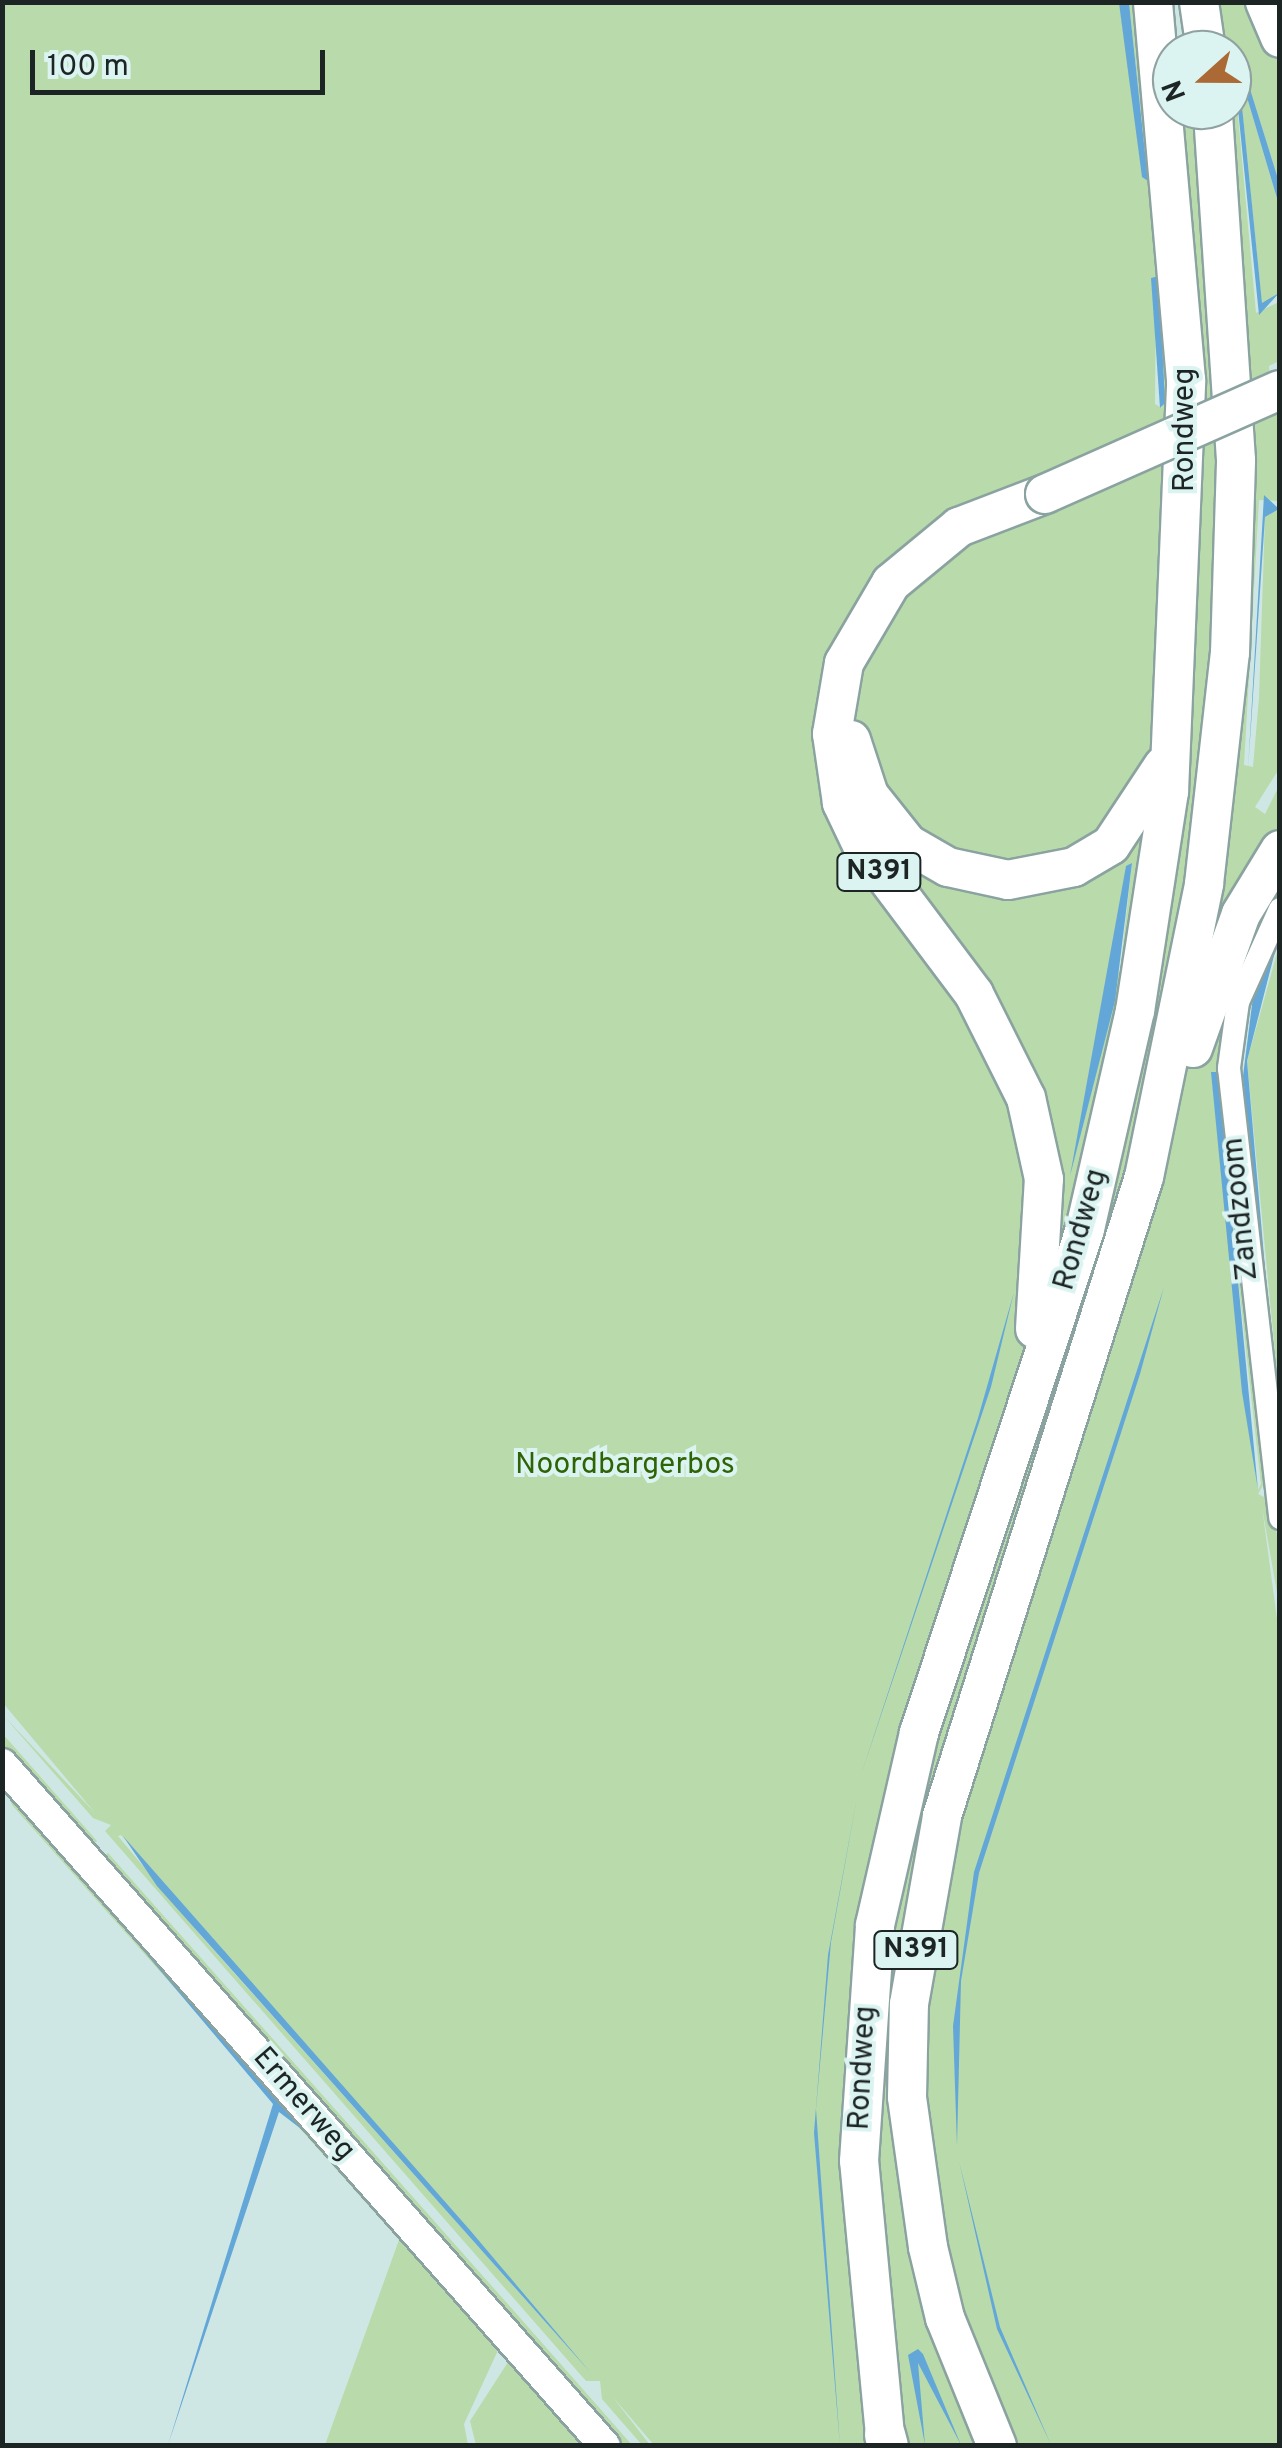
<!DOCTYPE html>
<style>
body{margin:0}
#map{position:relative;width:1282px;height:2448px;overflow:hidden;background:#cee7e4;font-family:Overpass,sans-serif}
div>[style]{position:absolute}
.green>*{inset:0;background:#b9daaa}
.water>*{inset:0;background:#62a7d8}
.roads{filter:drop-shadow(2px 0 #8ba3a0) drop-shadow(-2px 0 #8ba3a0) drop-shadow(0 2px #8ba3a0) drop-shadow(0 -2px #8ba3a0)}
.minor>*{height:22px;margin:-11px;padding:0 11px;transform-origin:11px;border-radius:11px;background:#fff}
.tertiary>*{height:30px;margin:-15px;padding:0 15px;transform-origin:15px;border-radius:15px;background:#fff}
.primary>*{height:38px;margin:-19px;padding:0 19px;transform-origin:19px;border-radius:19px;background:#fff}
.trunk>*{height:40px;margin:-20px;padding:0 20px;transform-origin:20px;border-radius:20px;background:#fff}
.bridges{filter:drop-shadow(2px 0 #8ba3a0) drop-shadow(-2px 0 #8ba3a0) drop-shadow(0 2px #8ba3a0) drop-shadow(0 -2px #8ba3a0)}
.primary-bridge>*{height:38px;margin:-19px;padding:0 19px;transform-origin:19px;border-radius:19px;background:#fff}
span{translate:-50% -50%;white-space:nowrap;text-align:center;line-height:1.15;-webkit-text-stroke:8px #dbf4f2;paint-order:stroke}
.shield-label span{padding:2px 8px;background:#dbf4f2;border:2px solid;border-radius:8px;-webkit-text-stroke-width:0}
.shield-label{font-size:28px;color:#1c2524;font-weight:700}
.street-label{font-size:30px;color:#1c2524}
.park-label{font-size:30px;color:#2f6405}
.frame{position:absolute;inset:0;border:5px solid #1c2524;pointer-events:none}
.north{position:absolute;left:1152px;top:30px;width:100px;height:100px;box-sizing:border-box;background:#dbf4f2;border:2px solid #8fa1a0;border-radius:50%;rotate:249deg;font-size:28px;font-weight:700;line-height:40px;text-align:center;color:#1c2524}
.north::after{content:'';display:block;margin:auto;width:35px;height:45px;background:#ab6935;clip-path:polygon(50% 0,100% 100%,50% 72%,0 100%)}
.scale{position:absolute;left:30px;top:50px;width:295px;height:45px;box-sizing:border-box;border:5px solid #1c2524;border-top:0;padding-left:12px;font-size:30px;line-height:35px;white-space:nowrap;color:#1c2524;-webkit-text-stroke:8px #dbf4f2;paint-order:stroke}
</style>
<div id="map">
<div class="green">
<div style="clip-path:polygon(evenodd,2px 3px,1119px 3px,1148px 181px,1129px 3px,1140px 3px,1164px 173px,1177px 417px,1151px 765px,1126px 837px,1156px 799px,1133px 966px,1157px 953px,1196px 594px,1198px 388px,1179px 110px,1204px 110px,1206px 123px,1225px 483px,1216px 690px,1185px 939px,1209px 927px,1217px 872px,1240px 659px,1247px 420px,1227px 110px,1232px 50px,1218px 50px,1212px 3px,1258px 3px,1279px 54px,1279px 182px,1240px 58px,1233px 61px,1256px 313px,1279px 302px,1279px 361px,1269px 366px,1271px 408px,1279px 405px,1279px 501px,1259px 500px,1244px 765px,1253px 767px,1259px 698px,1265px 517px,1279px 509px,1279px 769px,1255px 807px,1265px 814px,1279px 786px,1279px 841px,1237px 913px,1231px 953px,1279px 862px,1279px 873px,1227px 983px,1212px 1041px,1279px 881px,1279px 901px,1238px 984px,1225px 1063px,1268px 1476px,1258px 1494px,1272px 1501px,1279px 1549px,1279px 1604px,1262px 1507px,1279px 1634px,1279px 2445px,654px 2445px,612px 2396px,650px 2445px,642px 2445px,602px 2399px,600px 2381px,586px 2381px,105px 1831px,111px 1825px,93px 1818px,3px 1715px,96px 1814px,3px 1703px,2px 3px,1156px 275px,1163px 301px,1162px 408px,1155px 404px,1156px 275px,2px 3px,1132px 863px,1120px 972px,1109px 978px,1126px 867px,1132px 863px,2px 3px,1215px 1071px,1261px 1484px,1258px 1490px,1237px 1335px,1215px 1071px,2px 3px,118px 1836px,121px 1835px,590px 2372px,202px 1937px,118px 1836px)"></div>
<div style="clip-path:polygon(1238px 67px,1279px 205px,1279px 293px,1262px 305px)"></div>
<div style="clip-path:polygon(1279px 946px,1279px 1394px,1247px 1061px)"></div>
<div style="clip-path:polygon(2px 1733px,97px 1841px,96px 1842px,85px 1843px,3px 1749px)"></div>
<div style="clip-path:polygon(2px 1777px,500px 2346px,464px 2424px,468px 2445px,325px 2445px,399px 2240px,12px 1805px)"></div>
<div style="clip-path:polygon(108px 1853px,521px 2319px,632px 2445px,617px 2445px,100px 1860px)"></div>
<div style="clip-path:polygon(512px 2356px,591px 2445px,476px 2445px,470px 2421px)"></div>
</div>
<div class="water">
<div style="clip-path:polygon(1119px 3px,1129px 3px,1148px 181px,1142px 177px)"></div>
<div style="clip-path:polygon(1240px 57px,1279px 182px,1279px 205px,1238px 67px,1262px 303px,1279px 293px,1259px 315px,1233px 60px)"></div>
<div style="clip-path:polygon(1159px 276px,1165px 403px,1160px 408px,1151px 278px)"></div>
<div style="clip-path:polygon(1264px 495px,1279px 509px,1265px 517px,1248px 770px)"></div>
<div style="clip-path:polygon(1132px 863px,1115px 1001px,1070px 1176px,1126px 866px)"></div>
<div style="clip-path:polygon(1279px 936px,1247px 1061px,1279px 1429px,1243px 1076px,1253px 997px)"></div>
<div style="clip-path:polygon(1211px 1072px,1218px 1072px,1258px 1490px,1242px 1392px)"></div>
<div style="clip-path:polygon(1164px 1287px,1140px 1374px,979px 1873px,961px 1981px,957px 2146px,953px 2026px,974px 1872px)"></div>
<div style="clip-path:polygon(1014px 1292px,991px 1387px,861px 1775px,978px 1418px)"></div>
<div style="clip-path:polygon(858px 1792px,831px 1942px,816px 2109px,840px 2446px,814px 2133px,828px 1955px)"></div>
<div style="clip-path:polygon(123px 1836px,469px 2229px,590px 2372px,157px 1886px)"></div>
<div style="clip-path:polygon(109px 1910px,305px 2132px,279px 2112px,168px 2445px,273px 2104px)"></div>
<div style="clip-path:polygon(959px 2161px,1000px 2327px,1051px 2445px,997px 2329px)"></div>
<div style="clip-path:polygon(918px 2349px,923px 2354px,961px 2445px,918px 2363px,925px 2445px,908px 2355px)"></div>
</div>
<div class="roads">
<div class="minor">
<div style="left:1280px;top:909px;width:102px;rotate:114.3deg"></div>
<div style="left:1238px;top:1002px;width:67px;rotate:97.8deg"></div>
<div style="left:1229px;top:1068px;width:453px;rotate:83.5deg"></div>
</div>
<div class="tertiary">
<div style="left:2px;top:1764px;width:910px;rotate:48.52deg"></div>
</div>
<div class="primary">
<div style="left:1199px;top:2px;width:49px;rotate:81.7deg"></div>
<div style="left:1265px;top:2px;width:39px;rotate:67deg"></div>
<div style="left:851px;top:740px;width:58px;rotate:71.9deg"></div>
<div style="left:869px;top:795px;width:63px;rotate:51.5deg"></div>
<div style="left:908px;top:844px;width:46px;rotate:29.9deg"></div>
<div style="left:948px;top:867px;width:61px;rotate:12.2deg"></div>
<div style="left:1008px;top:880px;width:67px;rotate:-11.1deg"></div>
<div style="left:1074px;top:867px;width:43px;rotate:-30.7deg"></div>
<div style="left:1111px;top:845px;width:95px;rotate:-56.6deg"></div>
<div style="left:1193px;top:1048px;width:142px;rotate:-70.3deg"></div>
<div style="left:1241px;top:914px;width:75px;rotate:-58.6deg"></div>
<div style="left:1035px;top:1329px;width:150px;rotate:-86.6deg"></div>
<div style="left:1044px;top:1179px;width:83px;rotate:-102.5deg"></div>
<div style="left:1026px;top:1098px;width:116px;rotate:-116.6deg"></div>
<div style="left:974px;top:994px;width:186px;rotate:-126.9deg"></div>
<div style="left:862px;top:845px;width:47px;rotate:-115.5deg"></div>
<div style="left:842px;top:803px;width:70px;rotate:-98.2deg"></div>
<div style="left:832px;top:734px;width:72px;rotate:-80.4deg"></div>
<div style="left:844px;top:663px;width:93px;rotate:-59.6deg"></div>
<div style="left:891px;top:583px;width:88px;rotate:-39.5deg"></div>
<div style="left:959px;top:527px;width:92px;rotate:-21deg"></div>
<div style="left:885px;top:2435px;width:275px;rotate:-95.4deg"></div>
<div style="left:859px;top:2161px;width:237px;rotate:-86.1deg"></div>
<div style="left:875px;top:1925px;width:197px;rotate:-77.1deg"></div>
<div style="left:919px;top:1733px;width:531px;rotate:-71.77deg"></div>
<div style="left:1085px;top:1229px;width:224px;rotate:-77.1deg"></div>
<div style="left:1135px;top:1011px;width:222px;rotate:-81.2deg"></div>
<div style="left:1169px;top:792px;width:412px;rotate:-87.6deg"></div>
<div style="left:1186px;top:380px;width:379px;rotate:-95deg"></div>
<div style="left:997px;top:2446px;width:138px;rotate:-112.1deg"></div>
<div style="left:945px;top:2318px;width:73px;rotate:-103.5deg"></div>
<div style="left:928px;top:2247px;width:151px;rotate:-98deg"></div>
<div style="left:907px;top:2097px;width:93px;rotate:-88.8deg"></div>
<div style="left:909px;top:2004px;width:191px;rotate:-80deg"></div>
<div style="left:942px;top:1816px;width:670px;rotate:-72.46deg"></div>
<div style="left:1144px;top:1177px;width:299px;rotate:-78.4deg"></div>
<div style="left:1204px;top:884px;width:232px;rotate:-83.6deg"></div>
<div style="left:1230px;top:653px;width:193px;rotate:-88.2deg"></div>
<div style="left:1236px;top:460px;width:351px;rotate:-93.8deg"></div>
</div>
<div class="trunk">
<div style="left:885px;top:2435px;width:11px;rotate:75deg"></div>
</div>
</div>
<div class="bridges">
<div class="primary-bridge">
<div style="left:1045px;top:494px;width:257px;rotate:-23.9deg"></div>
</div>
</div>
<div class="shield-label">
<span style="left:879px;top:872px">N391</span>
<span style="left:916px;top:1950px">N391</span>
</div>
<div class="street-label">
<span style="left:1186px;top:430px;rotate:-90deg">Rondweg</span>
<span style="left:1242px;top:1209px;rotate:-96deg">Zandzoom</span>
<span style="left:1082px;top:1230px;rotate:-74deg">Rondweg</span>
<span style="left:864px;top:2068px;rotate:-87deg">Rondweg</span>
<span style="left:303px;top:2105px;rotate:49deg">Ermerweg</span>
</div>
<div class="park-label">
<span style="left:625px;top:1466px">Noordbargerbos</span>
</div>
<div class="frame"></div>
<div class="north">N</div>
<div class="scale">100 m</div>
</div>
